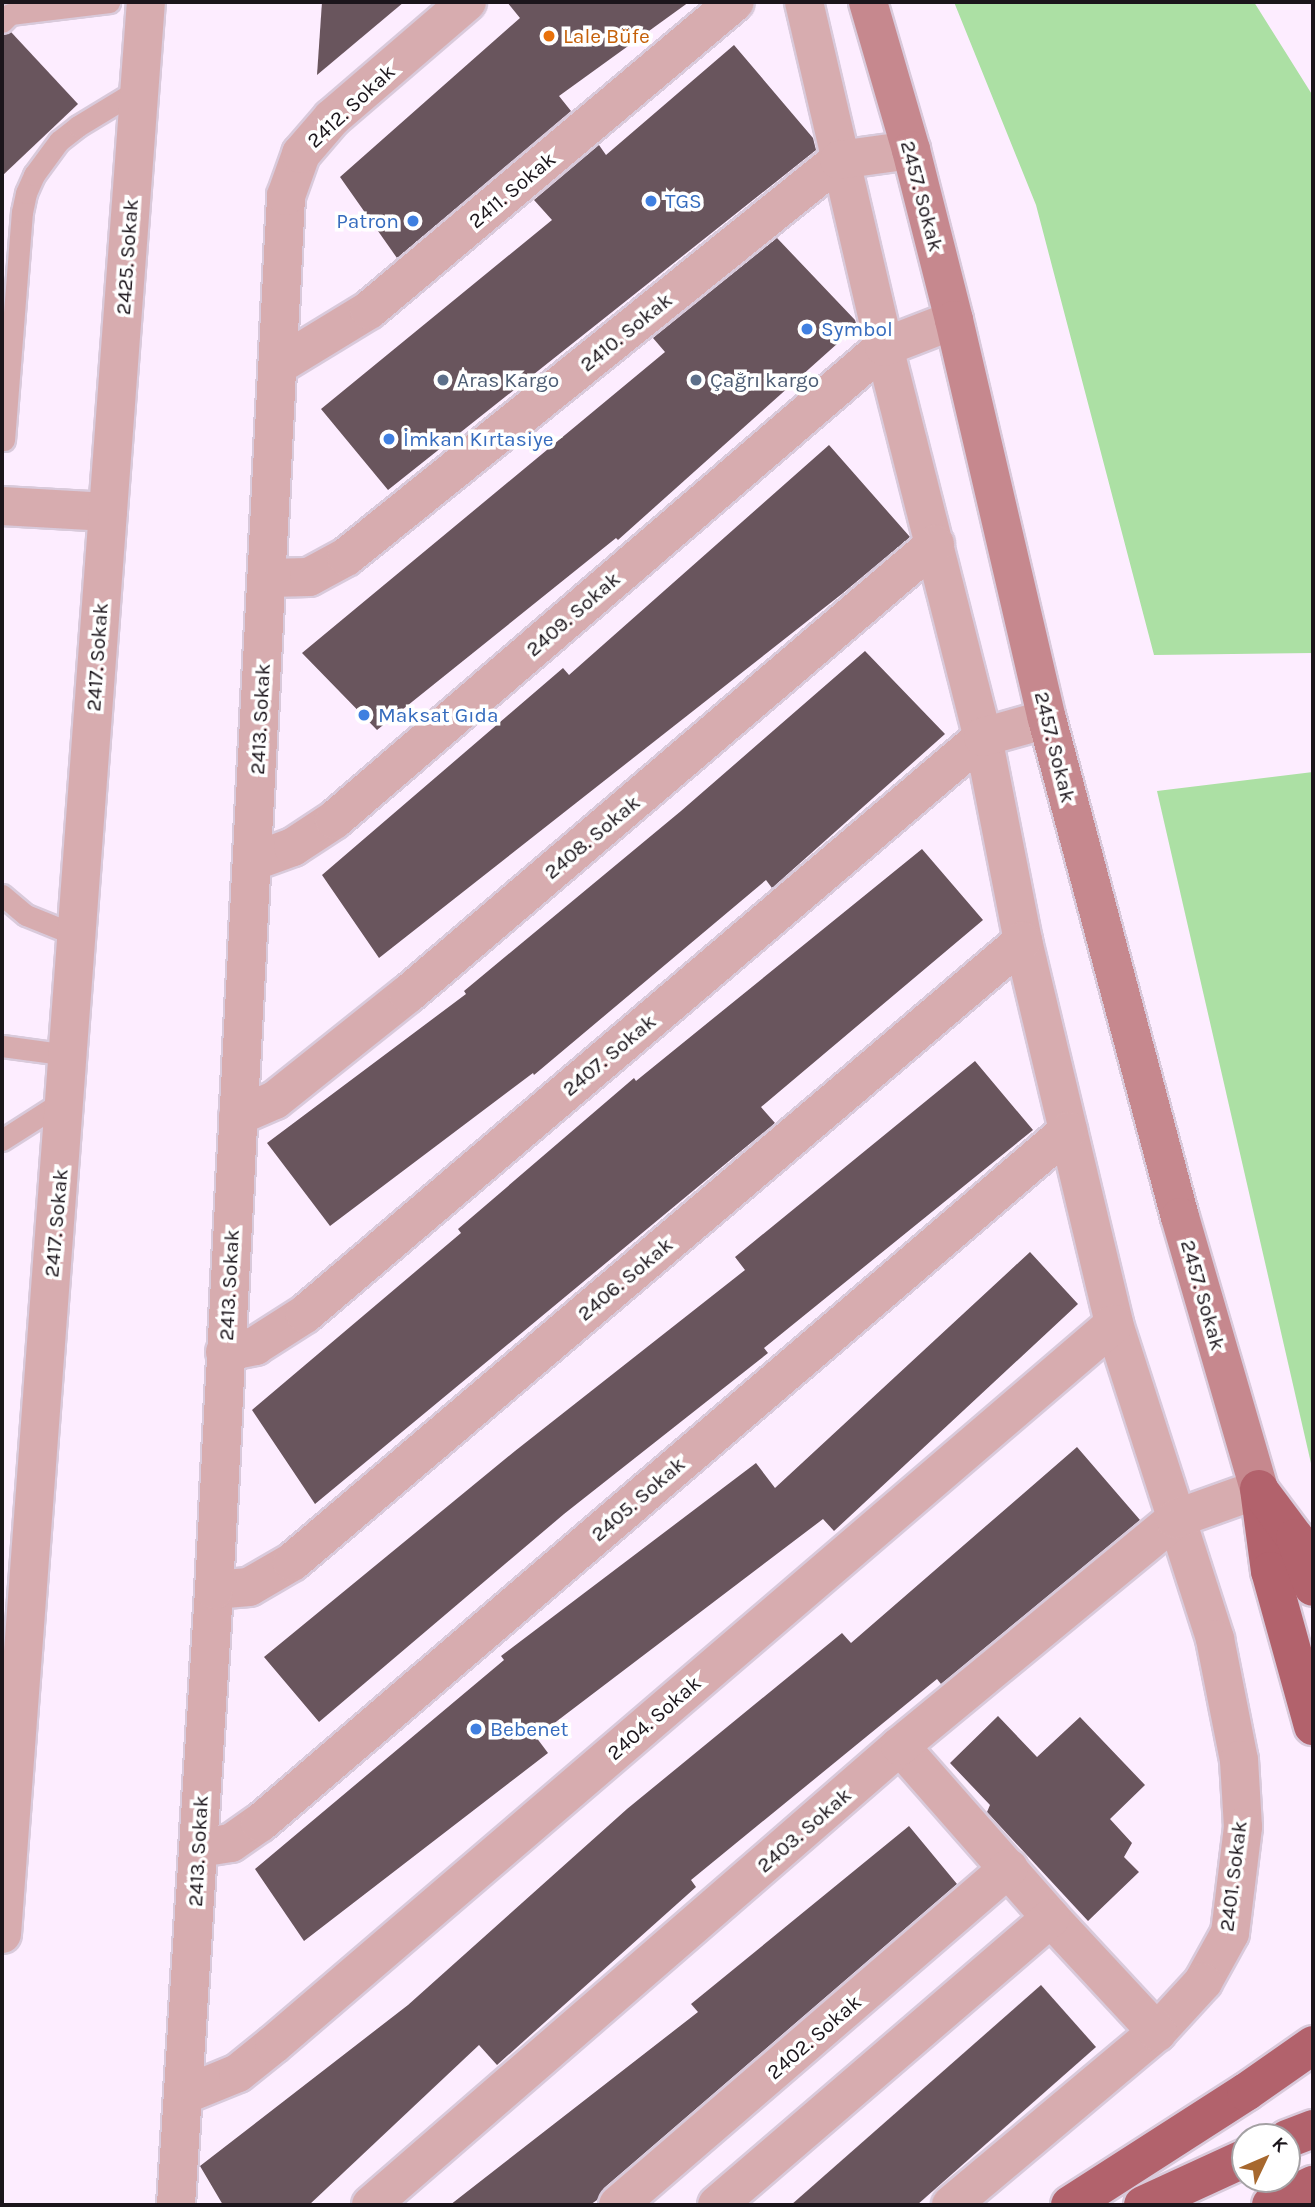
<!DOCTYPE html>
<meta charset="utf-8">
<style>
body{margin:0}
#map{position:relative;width:1315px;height:2207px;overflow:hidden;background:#fdedff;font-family:Karla,sans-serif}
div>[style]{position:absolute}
.green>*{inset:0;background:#ace0a4}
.building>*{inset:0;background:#69555d}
.roads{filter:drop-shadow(2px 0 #d9cadb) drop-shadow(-2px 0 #d9cadb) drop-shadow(0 2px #d9cadb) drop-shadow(0 -2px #d9cadb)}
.service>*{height:21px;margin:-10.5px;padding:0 10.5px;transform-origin:10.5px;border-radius:10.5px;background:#d7acaf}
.minor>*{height:38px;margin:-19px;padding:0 19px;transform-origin:19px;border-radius:19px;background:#d7acaf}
.tertiary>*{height:38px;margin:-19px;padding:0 19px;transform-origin:19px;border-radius:19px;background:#d7acaf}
.secondary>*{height:38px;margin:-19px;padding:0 19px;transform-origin:19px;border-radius:19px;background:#c6888e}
.trunk>*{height:38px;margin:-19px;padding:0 19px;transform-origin:19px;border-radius:19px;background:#b2626c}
.dots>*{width:19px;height:19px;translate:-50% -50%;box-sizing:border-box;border:4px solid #fff;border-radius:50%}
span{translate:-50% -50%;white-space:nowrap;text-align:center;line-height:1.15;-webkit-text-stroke:7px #fff;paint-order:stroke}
.food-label{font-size:21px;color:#c56008}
.left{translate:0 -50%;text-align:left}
.street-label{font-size:21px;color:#1b151b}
.shop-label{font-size:21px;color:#366cbe}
.right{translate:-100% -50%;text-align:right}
.service-label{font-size:21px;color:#4e5e75}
.frame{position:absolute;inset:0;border:4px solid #1b151b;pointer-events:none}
.north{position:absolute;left:1231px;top:2123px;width:70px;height:70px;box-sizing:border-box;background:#fff;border:2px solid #a4a1a4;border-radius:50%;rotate:46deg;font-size:19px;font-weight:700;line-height:28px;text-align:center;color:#1b151b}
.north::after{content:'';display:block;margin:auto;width:24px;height:32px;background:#a7682e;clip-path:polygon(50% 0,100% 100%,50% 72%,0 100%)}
</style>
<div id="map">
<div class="green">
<div style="clip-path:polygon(954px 2px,1254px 2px,1313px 96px,1313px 653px,1154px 655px,1036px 205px)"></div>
<div style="clip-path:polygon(1313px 772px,1313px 1472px,1157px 791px)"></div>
</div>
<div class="building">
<div style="clip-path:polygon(322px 2px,404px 2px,317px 75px)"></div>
<div style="clip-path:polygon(507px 2px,689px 2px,559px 96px,571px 111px,397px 258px,340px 177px,520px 18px)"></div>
<div style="clip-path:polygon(11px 32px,78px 104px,2px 176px,2px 35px)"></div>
<div style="clip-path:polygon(734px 45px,813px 138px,816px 150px,388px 490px,321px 409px,552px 220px,534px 200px,599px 145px,606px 155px)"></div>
<div style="clip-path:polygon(777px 238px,855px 320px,857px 326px,618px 540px,616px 538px,377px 730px,302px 653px,665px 352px,653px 338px)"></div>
<div style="clip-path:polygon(829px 445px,910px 537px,843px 593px,379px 958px,322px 875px,563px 668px,569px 675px)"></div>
<div style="clip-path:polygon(865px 651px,945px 734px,772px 888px,766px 880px,534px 1075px,533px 1073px,330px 1226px,267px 1143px,466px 994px,464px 991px,681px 811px)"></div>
<div style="clip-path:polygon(922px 849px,983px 920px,761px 1107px,775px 1123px,315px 1504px,252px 1410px,461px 1233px,458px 1229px,634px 1078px,636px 1081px)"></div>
<div style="clip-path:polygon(975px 1061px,1033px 1130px,764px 1348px,768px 1353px,564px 1514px,319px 1722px,264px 1657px,515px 1451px,745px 1270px,735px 1257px)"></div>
<div style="clip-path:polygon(1030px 1252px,1078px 1304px,834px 1531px,823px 1519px,536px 1737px,548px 1753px,304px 1941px,255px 1869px,504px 1660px,501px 1656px,756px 1463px,775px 1488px)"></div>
<div style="clip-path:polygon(1077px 1447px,1140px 1520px,941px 1684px,937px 1679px,691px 1880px,696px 1887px,497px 2065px,479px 2045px,309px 2205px,223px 2205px,200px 2166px,408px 2005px,627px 1809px,842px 1633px,851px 1643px)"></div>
<div style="clip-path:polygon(998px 1716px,1037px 1757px,1080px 1717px,1145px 1785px,1110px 1819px,1132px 1843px,1124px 1857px,1139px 1872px,1088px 1921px,987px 1812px,990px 1805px,950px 1763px)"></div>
<div style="clip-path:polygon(909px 1826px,957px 1884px,604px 2188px,597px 2200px,590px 2205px,450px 2205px,698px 2012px,691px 2004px)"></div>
<div style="clip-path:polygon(1041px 1985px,1096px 2047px,917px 2205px,791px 2205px)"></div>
</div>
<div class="roads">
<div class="service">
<div style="left:2px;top:22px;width:11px;rotate:-45deg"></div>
<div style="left:10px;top:14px;width:100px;rotate:-6.9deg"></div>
<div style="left:4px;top:440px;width:229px;rotate:-85.5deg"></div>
<div style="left:22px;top:212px;width:19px;rotate:-78deg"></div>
<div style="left:26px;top:193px;width:20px;rotate:-66deg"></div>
<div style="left:34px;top:175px;width:42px;rotate:-53.7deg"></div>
<div style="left:59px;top:141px;width:24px;rotate:-38deg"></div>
<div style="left:78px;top:126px;width:71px;rotate:-31.2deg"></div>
<div style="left:2px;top:895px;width:31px;rotate:40deg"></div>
<div style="left:26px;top:915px;width:56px;rotate:22deg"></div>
<div style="left:2px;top:1046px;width:68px;rotate:7.7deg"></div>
<div style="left:2px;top:1140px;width:76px;rotate:-32.6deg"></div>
</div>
<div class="minor">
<div style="left:804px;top:2px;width:354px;rotate:76.9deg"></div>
<div style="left:884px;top:347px;width:402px;rotate:75.8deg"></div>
<div style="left:983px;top:737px;width:208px;rotate:78.9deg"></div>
<div style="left:1023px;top:941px;width:394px;rotate:76.6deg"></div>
<div style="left:1114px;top:1324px;width:331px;rotate:72.2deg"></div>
<div style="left:1215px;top:1639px;width:123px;rotate:78.8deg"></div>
<div style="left:1239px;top:1760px;width:67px;rotate:86.6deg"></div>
<div style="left:1243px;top:1827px;width:107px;rotate:97deg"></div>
<div style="left:1230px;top:1933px;width:56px;rotate:118.9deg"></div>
<div style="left:1203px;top:1982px;width:68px;rotate:132.6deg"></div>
<div style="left:1157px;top:2032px;width:269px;rotate:140deg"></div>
<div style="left:279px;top:365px;width:105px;rotate:-31.4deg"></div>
<div style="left:369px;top:310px;width:478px;rotate:-40.1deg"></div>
<div style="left:268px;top:578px;width:41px;rotate:-1.4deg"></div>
<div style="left:309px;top:577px;width:42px;rotate:-28.4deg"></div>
<div style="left:346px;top:557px;width:633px;rotate:-38.84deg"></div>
<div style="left:839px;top:160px;width:73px;rotate:-7.9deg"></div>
<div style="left:252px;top:862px;width:44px;rotate:-20.1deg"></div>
<div style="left:293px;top:847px;width:49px;rotate:-33.4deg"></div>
<div style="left:334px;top:820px;width:725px;rotate:-40.7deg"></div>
<div style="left:884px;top:347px;width:75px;rotate:-21.1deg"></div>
<div style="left:238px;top:1116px;width:40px;rotate:-23.4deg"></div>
<div style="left:275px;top:1100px;width:170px;rotate:-38.6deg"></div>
<div style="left:408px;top:994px;width:693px;rotate:-40.49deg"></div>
<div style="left:225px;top:1352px;width:31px;rotate:-11deg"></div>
<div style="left:255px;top:1346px;width:59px;rotate:-32.6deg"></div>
<div style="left:305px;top:1314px;width:890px;rotate:-40.4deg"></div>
<div style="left:983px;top:737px;width:66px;rotate:-15.7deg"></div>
<div style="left:214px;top:1590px;width:35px;rotate:-5deg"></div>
<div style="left:249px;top:1587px;width:50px;rotate:-30.2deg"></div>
<div style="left:292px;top:1562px;width:959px;rotate:-40.35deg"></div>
<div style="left:900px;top:1746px;width:229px;rotate:48.7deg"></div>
<div style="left:1051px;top:1918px;width:156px;rotate:47.1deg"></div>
<div style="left:199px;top:1848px;width:32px;rotate:-9deg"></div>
<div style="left:231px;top:1843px;width:35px;rotate:-35deg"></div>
<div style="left:260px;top:1823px;width:1064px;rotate:-40.58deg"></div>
<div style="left:184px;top:2095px;width:58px;rotate:-22.2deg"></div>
<div style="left:238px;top:2073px;width:46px;rotate:-38.9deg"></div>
<div style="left:274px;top:2044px;width:1106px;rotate:-40.6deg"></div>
<div style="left:176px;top:2205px;width:616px;rotate:-86.46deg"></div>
<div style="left:214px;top:1590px;width:1396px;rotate:-87.04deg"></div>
<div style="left:286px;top:196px;width:45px;rotate:-70.3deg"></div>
<div style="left:301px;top:154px;width:48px;rotate:-49.3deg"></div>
<div style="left:332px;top:118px;width:178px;rotate:-40.7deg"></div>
<div style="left:371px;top:2205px;width:700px;rotate:-40.95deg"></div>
<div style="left:900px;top:1746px;width:357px;rotate:-39.5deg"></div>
<div style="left:1175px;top:1519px;width:89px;rotate:-19.7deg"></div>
<div style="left:618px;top:2205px;width:516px;rotate:-40.76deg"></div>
<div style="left:717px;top:2205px;width:440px;rotate:-40.7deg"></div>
</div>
<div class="tertiary">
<div style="left:2px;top:506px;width:106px;rotate:3.2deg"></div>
<div style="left:2px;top:1934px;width:1937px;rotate:-85.74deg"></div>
</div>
<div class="secondary">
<div style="left:868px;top:2px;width:154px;rotate:73.8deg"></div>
<div style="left:911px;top:150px;width:175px;rotate:75.8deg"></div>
<div style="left:954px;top:320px;width:410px;rotate:76.9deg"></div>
<div style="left:1047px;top:719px;width:515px;rotate:75.05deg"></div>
<div style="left:1180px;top:1217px;width:283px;rotate:73.8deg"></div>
</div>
<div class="trunk">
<div style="left:1259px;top:1489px;width:83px;rotate:82.4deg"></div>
<div style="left:1270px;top:1571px;width:161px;rotate:74.5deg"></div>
<div style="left:1260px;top:1491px;width:59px;rotate:53.3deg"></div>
<div style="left:1295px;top:1538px;width:52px;rotate:69.8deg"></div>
<div style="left:1287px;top:2139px;width:28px;rotate:-21deg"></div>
<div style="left:1070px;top:2205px;width:209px;rotate:-32.7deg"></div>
<div style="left:1246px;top:2092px;width:82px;rotate:-35deg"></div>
<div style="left:1143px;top:2205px;width:112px;rotate:-24.7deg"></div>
<div style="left:1271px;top:2205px;width:47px;rotate:-25.5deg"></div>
</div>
</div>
<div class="dots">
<div style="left:549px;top:36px;background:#e8710a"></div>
<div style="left:651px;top:201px;background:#3f7fe0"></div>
<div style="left:413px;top:221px;background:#3f7fe0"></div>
<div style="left:807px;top:329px;background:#3f7fe0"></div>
<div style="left:443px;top:380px;background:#5c6f8a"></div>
<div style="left:696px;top:380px;background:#5c6f8a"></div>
<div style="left:389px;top:439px;background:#3f7fe0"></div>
<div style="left:364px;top:715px;background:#3f7fe0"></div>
<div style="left:476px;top:1729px;background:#3f7fe0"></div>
</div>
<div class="food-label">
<span class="left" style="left:563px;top:36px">Lale Büfe</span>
</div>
<div class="street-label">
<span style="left:351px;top:106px;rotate:-43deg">2412. Sokak</span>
<span style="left:512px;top:190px;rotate:-40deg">2411. Sokak</span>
<span style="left:922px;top:196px;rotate:75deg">2457. Sokak</span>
<span style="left:127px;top:257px;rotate:-86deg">2425. Sokak</span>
<span style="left:626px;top:332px;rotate:-39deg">2410. Sokak</span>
<span style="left:573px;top:614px;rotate:-41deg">2409. Sokak</span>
<span style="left:97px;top:657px;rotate:-86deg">2417. Sokak</span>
<span style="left:260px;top:719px;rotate:-87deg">2413. Sokak</span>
<span style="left:1055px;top:747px;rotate:76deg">2457. Sokak</span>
<span style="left:592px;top:837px;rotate:-40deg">2408. Sokak</span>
<span style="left:609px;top:1055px;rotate:-40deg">2407. Sokak</span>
<span style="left:56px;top:1223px;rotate:-85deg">2417. Sokak</span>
<span style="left:625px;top:1279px;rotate:-40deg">2406. Sokak</span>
<span style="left:229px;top:1285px;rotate:-87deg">2413. Sokak</span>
<span style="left:1203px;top:1295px;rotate:74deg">2457. Sokak</span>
<span style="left:638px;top:1499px;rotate:-41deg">2405. Sokak</span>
<span style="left:654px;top:1718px;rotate:-41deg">2404. Sokak</span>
<span style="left:804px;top:1830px;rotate:-41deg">2403. Sokak</span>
<span style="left:198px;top:1851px;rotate:-87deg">2413. Sokak</span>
<span style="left:1233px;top:1876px;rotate:-83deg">2401. Sokak</span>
<span style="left:814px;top:2037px;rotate:-41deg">2402. Sokak</span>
</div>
<div class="shop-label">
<span class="left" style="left:665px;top:201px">TGS</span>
<span class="right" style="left:399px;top:221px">Patron</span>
<span class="left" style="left:821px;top:329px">Symbol</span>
<span class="left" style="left:403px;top:439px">İmkan Kırtasiye</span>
<span class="left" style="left:378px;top:715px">Maksat Gıda</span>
<span class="left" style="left:490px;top:1729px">Bebenet</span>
</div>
<div class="service-label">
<span class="left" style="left:457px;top:380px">Aras Kargo</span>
<span class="left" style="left:710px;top:380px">Çağrı kargo</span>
</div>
<div class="frame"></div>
<div class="north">K</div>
</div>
